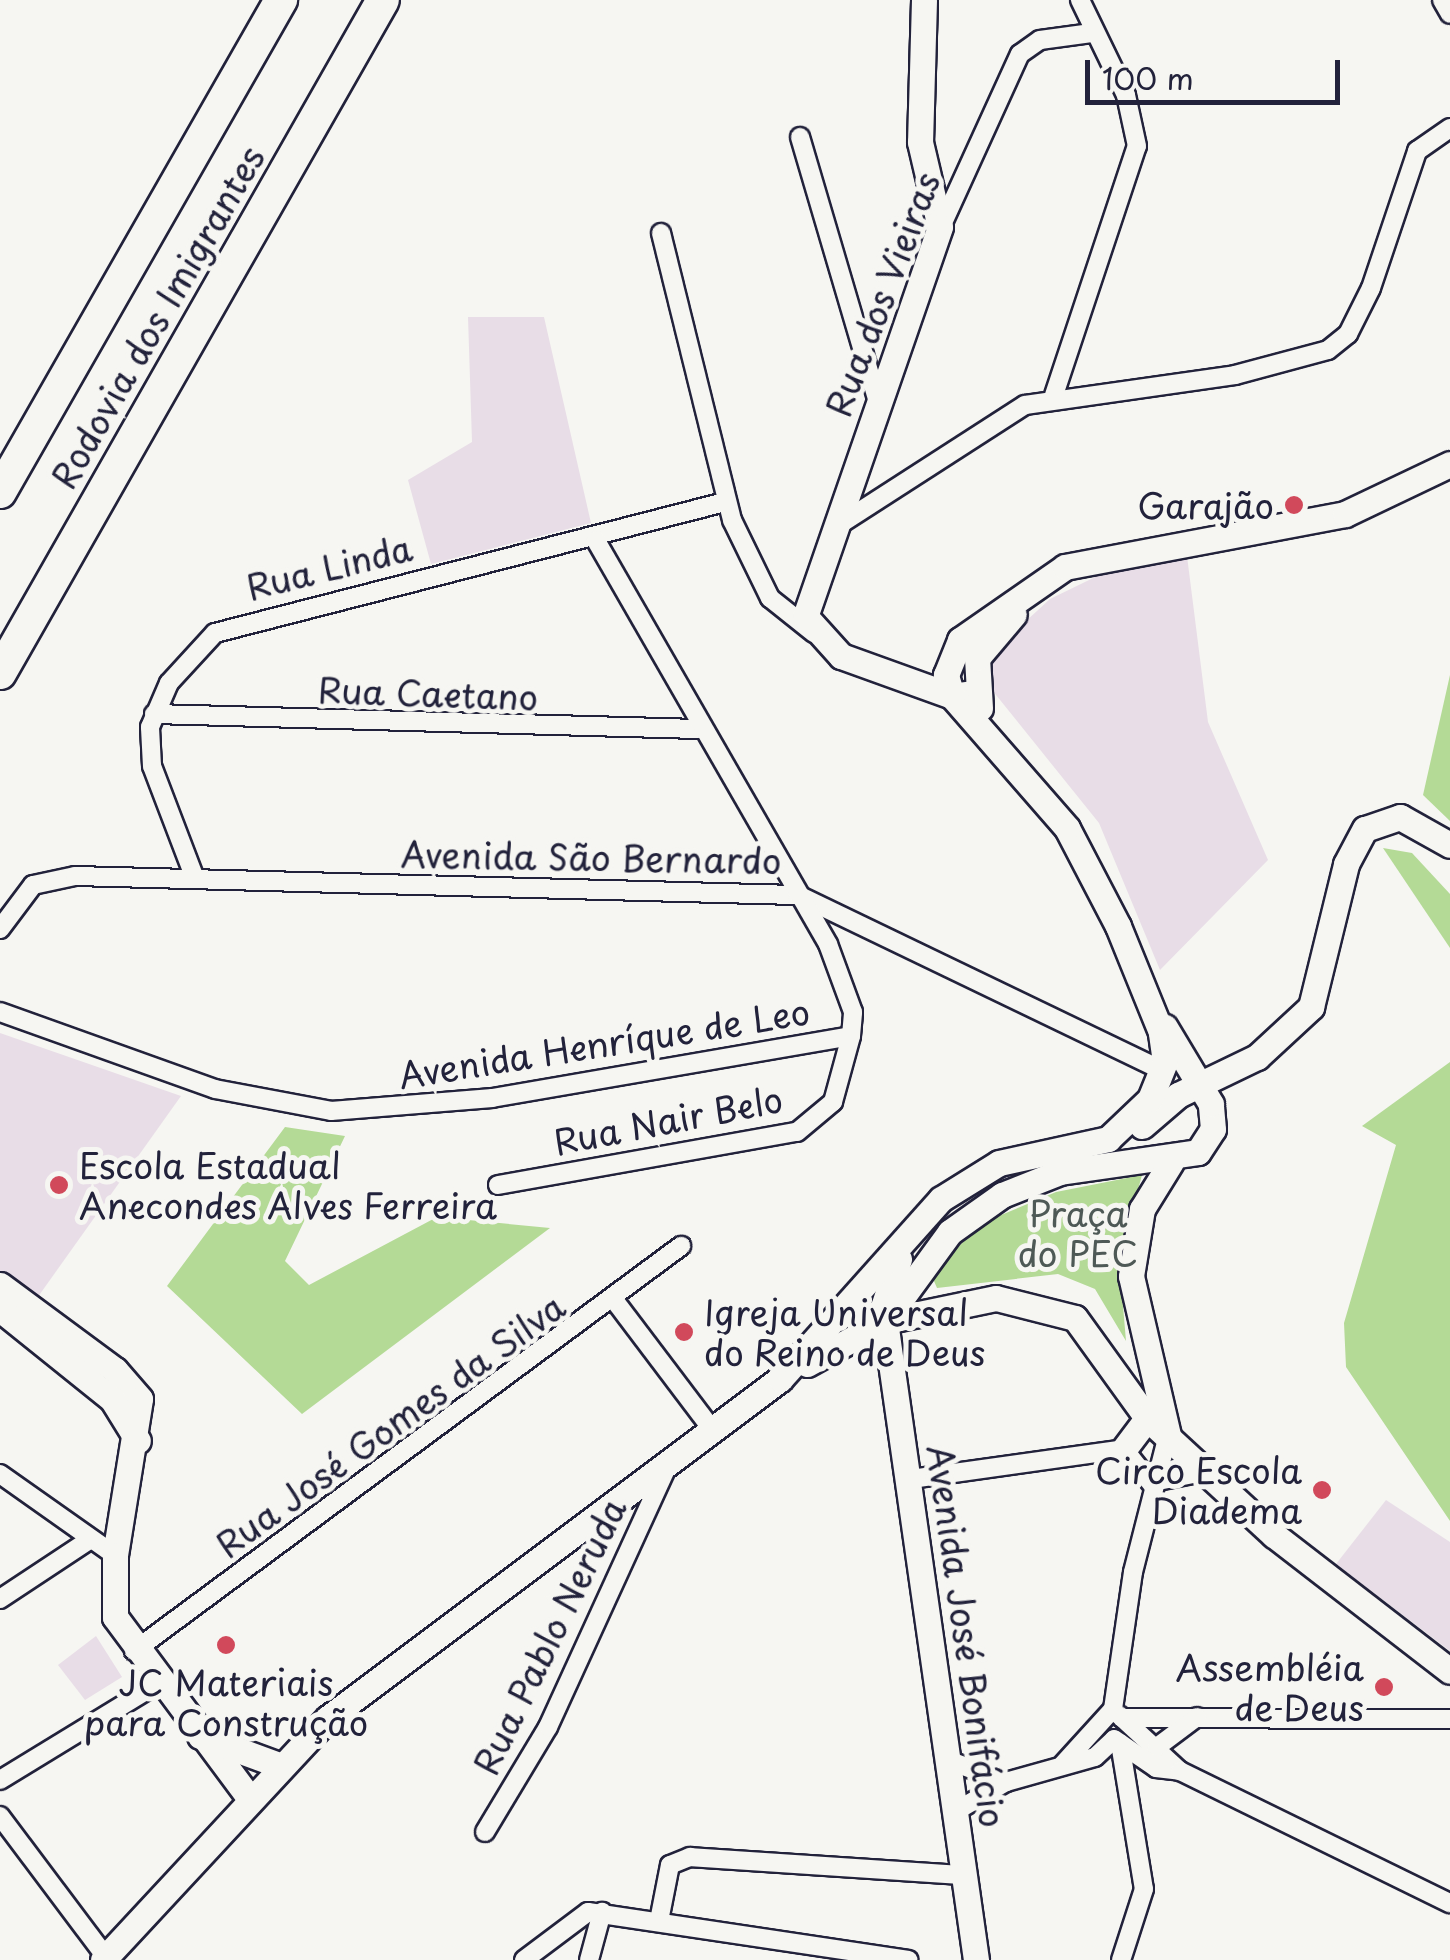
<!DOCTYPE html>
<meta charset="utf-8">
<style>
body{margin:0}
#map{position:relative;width:1450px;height:1960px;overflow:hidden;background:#f6f6f2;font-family:"Playpen Sans",sans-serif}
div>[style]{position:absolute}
.built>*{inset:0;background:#e8dde7}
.green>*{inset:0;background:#b4da96}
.roads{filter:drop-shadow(2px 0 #22223b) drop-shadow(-2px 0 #22223b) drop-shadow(0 2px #22223b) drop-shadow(0 -2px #22223b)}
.street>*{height:18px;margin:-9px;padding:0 9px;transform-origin:9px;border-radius:9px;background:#f6f6f2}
.secondary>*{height:25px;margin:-12.5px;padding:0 12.5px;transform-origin:12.5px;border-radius:12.5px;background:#f6f6f2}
.highway>*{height:32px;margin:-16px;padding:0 16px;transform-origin:16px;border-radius:16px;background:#f6f6f2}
.dots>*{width:28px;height:28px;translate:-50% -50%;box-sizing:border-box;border:5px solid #f6f6f2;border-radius:50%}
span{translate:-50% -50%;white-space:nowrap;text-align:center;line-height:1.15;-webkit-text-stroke:10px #f6f6f2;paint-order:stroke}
.street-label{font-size:35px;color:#22223b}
.poi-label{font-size:35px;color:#22223b}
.right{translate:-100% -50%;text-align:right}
.left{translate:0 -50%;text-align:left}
.park-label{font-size:35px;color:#4e5956}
.scale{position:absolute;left:1085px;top:60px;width:255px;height:45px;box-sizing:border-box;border:5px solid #22223b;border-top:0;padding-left:12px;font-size:30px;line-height:35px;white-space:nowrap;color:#22223b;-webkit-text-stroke:8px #f6f6f2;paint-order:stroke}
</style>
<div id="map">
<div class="built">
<div style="clip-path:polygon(468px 317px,544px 317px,591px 523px,431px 564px,408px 480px,472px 442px)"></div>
<div style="clip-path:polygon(1187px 556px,1208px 722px,1268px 860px,1160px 970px,1099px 823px,992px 690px,991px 664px,999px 646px,1050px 599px,1122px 564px)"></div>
<div style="clip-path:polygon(0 1033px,181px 1096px,35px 1301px,0 1274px)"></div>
<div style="clip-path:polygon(1386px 1500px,1450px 1542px,1450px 1651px,1336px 1564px)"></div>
<div style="clip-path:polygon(96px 1636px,122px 1677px,85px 1700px,58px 1665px)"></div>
</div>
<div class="green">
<div style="clip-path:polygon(1450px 675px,1450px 821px,1423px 795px)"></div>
<div style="clip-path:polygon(1383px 848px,1412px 853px,1450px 894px,1450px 948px)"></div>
<div style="clip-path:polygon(1450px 1062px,1450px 1521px,1346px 1367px,1344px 1323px,1396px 1145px,1362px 1126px)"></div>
<div style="clip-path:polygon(285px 1127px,345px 1136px,285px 1261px,309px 1285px,437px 1217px,550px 1228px,302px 1414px,167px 1286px)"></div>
<div style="clip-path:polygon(1142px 1175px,1119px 1259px,1126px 1341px,1095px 1289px,1058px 1274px,937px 1288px,931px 1274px,982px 1223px,1056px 1192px)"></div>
</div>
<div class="roads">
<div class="street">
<div style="left:1442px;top:0;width:16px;rotate:60deg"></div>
<div style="left:800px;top:137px;width:276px;rotate:73.6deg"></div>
<div style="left:941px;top:227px;width:190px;rotate:-65.5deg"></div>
<div style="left:1020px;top:54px;width:24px;rotate:-35deg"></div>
<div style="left:1040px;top:40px;width:52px;rotate:-7.7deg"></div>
<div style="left:661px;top:233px;width:296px;rotate:76.1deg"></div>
<div style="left:732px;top:520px;width:87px;rotate:64deg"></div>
<div style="left:770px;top:598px;width:56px;rotate:38.5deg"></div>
<div style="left:1054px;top:395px;width:262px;rotate:-71.6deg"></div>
<div style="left:1137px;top:146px;width:52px;rotate:-102.2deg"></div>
<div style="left:1126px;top:95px;width:106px;rotate:-115.8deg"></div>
<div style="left:834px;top:528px;width:227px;rotate:-32.8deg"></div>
<div style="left:1025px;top:405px;width:212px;rotate:-8.1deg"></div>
<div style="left:1235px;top:375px;width:96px;rotate:-15deg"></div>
<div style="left:1328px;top:350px;width:26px;rotate:-39deg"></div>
<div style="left:1348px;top:334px;width:51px;rotate:-63.4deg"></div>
<div style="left:1371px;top:288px;width:145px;rotate:-71.4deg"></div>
<div style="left:1417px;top:151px;width:40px;rotate:-34.9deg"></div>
<div style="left:154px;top:714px;width:545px;rotate:1.58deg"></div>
<div style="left:194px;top:876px;width:118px;rotate:-110.9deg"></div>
<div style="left:152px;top:766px;width:39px;rotate:-93deg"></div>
<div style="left:150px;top:727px;width:48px;rotate:-66.6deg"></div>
<div style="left:169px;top:683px;width:68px;rotate:-47.4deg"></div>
<div style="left:215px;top:633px;width:527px;rotate:-14.41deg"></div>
<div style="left:0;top:929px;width:55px;rotate:-53.1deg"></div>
<div style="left:33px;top:885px;width:43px;rotate:-12.1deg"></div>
<div style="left:75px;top:876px;width:723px;rotate:1.51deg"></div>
<div style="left:798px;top:895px;width:405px;rotate:25.7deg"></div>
<div style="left:0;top:1012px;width:228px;rotate:19.7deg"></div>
<div style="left:215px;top:1089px;width:118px;rotate:10.7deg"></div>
<div style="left:331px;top:1111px;width:162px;rotate:-4.6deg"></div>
<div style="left:492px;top:1098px;width:364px;rotate:-9.8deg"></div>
<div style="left:851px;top:1036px;width:24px;rotate:-85deg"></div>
<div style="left:853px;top:1012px;width:72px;rotate:-110.2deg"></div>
<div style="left:828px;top:944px;width:466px;rotate:-119.9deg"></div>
<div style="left:498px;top:1185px;width:304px;rotate:-10.1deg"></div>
<div style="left:797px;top:1132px;width:47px;rotate:-39.8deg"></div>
<div style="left:833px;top:1102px;width:68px;rotate:-74.7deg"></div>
<div style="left:615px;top:1301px;width:164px;rotate:52.9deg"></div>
<div style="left:0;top:1474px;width:141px;rotate:35.2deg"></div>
<div style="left:911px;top:1479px;width:215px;rotate:-8deg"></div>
<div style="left:1124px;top:1449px;width:48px;rotate:51.7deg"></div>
<div style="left:0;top:1599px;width:107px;rotate:-33.5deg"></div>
<div style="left:134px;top:1651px;width:681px;rotate:-36.52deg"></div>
<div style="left:1119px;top:1715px;width:83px;rotate:42.6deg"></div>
<div style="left:1122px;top:1718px;width:328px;rotate:0.2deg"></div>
<div style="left:1114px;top:1739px;width:51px;rotate:34.6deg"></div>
<div style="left:1156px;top:1768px;width:24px;rotate:7deg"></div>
<div style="left:1180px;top:1771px;width:301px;rotate:26.1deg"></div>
<div style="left:1120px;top:1743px;width:148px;rotate:80.7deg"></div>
<div style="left:1144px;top:1889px;width:75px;rotate:107.9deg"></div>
<div style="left:1157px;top:1747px;width:50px;rotate:-36.9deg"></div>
<div style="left:953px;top:1762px;width:57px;rotate:20.7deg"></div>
<div style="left:1063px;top:1764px;width:74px;rotate:-47.7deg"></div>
<div style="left:1113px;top:1709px;width:138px;rotate:-81.7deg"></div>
<div style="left:1133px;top:1572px;width:141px;rotate:-75.7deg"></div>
<div style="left:0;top:1780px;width:186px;rotate:-31.4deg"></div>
<div style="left:958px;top:1810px;width:56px;rotate:-30.3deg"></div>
<div style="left:1006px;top:1782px;width:92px;rotate:-15.7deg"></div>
<div style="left:1095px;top:1757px;width:26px;rotate:-43deg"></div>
<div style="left:0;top:1816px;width:176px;rotate:53.1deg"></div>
<div style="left:485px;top:1832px;width:122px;rotate:-59deg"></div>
<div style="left:548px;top:1727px;width:286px;rotate:-65.4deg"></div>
<div style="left:659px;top:1921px;width:57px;rotate:-78.9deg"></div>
<div style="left:670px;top:1865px;width:22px;rotate:-22deg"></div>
<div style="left:690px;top:1857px;width:274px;rotate:3.8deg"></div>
<div style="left:524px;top:1960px;width:80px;rotate:-36.9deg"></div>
<div style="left:588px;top:1912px;width:324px;rotate:8.5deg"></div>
<div style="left:589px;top:1960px;width:50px;rotate:-74.8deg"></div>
</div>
<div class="secondary">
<div style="left:924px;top:0;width:142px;rotate:91.6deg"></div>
<div style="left:920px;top:142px;width:87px;rotate:76.8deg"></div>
<div style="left:940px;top:227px;width:412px;rotate:109.1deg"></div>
<div style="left:805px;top:616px;width:54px;rotate:48deg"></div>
<div style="left:841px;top:656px;width:118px;rotate:19.8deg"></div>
<div style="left:952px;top:696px;width:22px;rotate:-8deg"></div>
<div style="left:980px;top:708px;width:50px;rotate:-93.4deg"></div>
<div style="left:977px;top:658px;width:57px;rotate:-49.9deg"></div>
<div style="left:1142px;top:1126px;width:48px;rotate:-40.7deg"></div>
<div style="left:1178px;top:1095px;width:88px;rotate:-25.7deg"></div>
<div style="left:1257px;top:1057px;width:74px;rotate:-42.8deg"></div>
<div style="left:1311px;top:1007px;width:147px;rotate:-76.2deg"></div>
<div style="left:1346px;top:864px;width:40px;rotate:-62deg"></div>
<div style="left:1365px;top:829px;width:37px;rotate:-19deg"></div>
<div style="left:1400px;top:817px;width:57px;rotate:29.2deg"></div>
<div style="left:899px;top:1259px;width:51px;rotate:108.4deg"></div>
<div style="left:883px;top:1307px;width:660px;rotate:81.89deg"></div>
<div style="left:0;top:1285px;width:143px;rotate:36.5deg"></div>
<div style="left:115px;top:1370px;width:38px;rotate:49deg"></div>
<div style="left:140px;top:1399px;width:158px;rotate:99.1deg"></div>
<div style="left:115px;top:1555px;width:62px;rotate:90deg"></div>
<div style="left:115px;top:1617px;width:227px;rotate:53.4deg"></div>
<div style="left:0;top:1309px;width:144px;rotate:38.8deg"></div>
<div style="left:112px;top:1399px;width:49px;rotate:58.2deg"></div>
<div style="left:885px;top:1321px;width:113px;rotate:-11.7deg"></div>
<div style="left:996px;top:1298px;width:81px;rotate:14.2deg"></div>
<div style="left:1075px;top:1318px;width:123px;rotate:54.2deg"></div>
<div style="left:1147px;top:1418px;width:173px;rotate:42.7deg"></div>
<div style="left:1274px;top:1535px;width:222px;rotate:37.7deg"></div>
<div style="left:807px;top:1364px;width:89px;rotate:-28.9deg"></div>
<div style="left:885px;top:1321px;width:110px;rotate:-53.9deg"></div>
<div style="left:950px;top:1232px;width:64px;rotate:-35.4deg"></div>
<div style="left:1002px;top:1195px;width:62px;rotate:-21.6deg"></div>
<div style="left:1060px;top:1172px;width:139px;rotate:-8.2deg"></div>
<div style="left:1198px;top:1152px;width:27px;rotate:-57deg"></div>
<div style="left:1213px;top:1129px;width:25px;rotate:-95deg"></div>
<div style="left:1211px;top:1104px;width:90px;rotate:-120.9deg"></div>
<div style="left:1168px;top:1435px;width:163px;rotate:-103.1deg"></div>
<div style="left:1131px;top:1276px;width:68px;rotate:-80.7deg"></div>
<div style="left:1142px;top:1209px;width:55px;rotate:-58.3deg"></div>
<div style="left:1124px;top:1449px;width:39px;rotate:-53deg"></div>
<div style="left:1157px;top:1477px;width:46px;rotate:-11.3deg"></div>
<div style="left:200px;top:1736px;width:84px;rotate:20.2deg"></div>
<div style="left:103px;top:1960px;width:330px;rotate:-47.1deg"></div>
<div style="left:328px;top:1718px;width:565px;rotate:-36.87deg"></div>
<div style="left:780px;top:1379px;width:241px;rotate:-48.2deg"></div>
<div style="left:941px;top:1199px;width:68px;rotate:-31.8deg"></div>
<div style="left:999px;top:1163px;width:112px;rotate:-12.4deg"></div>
<div style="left:1108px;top:1139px;width:58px;rotate:-43.6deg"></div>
<div style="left:1150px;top:1099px;width:40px;rotate:-68deg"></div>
<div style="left:1165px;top:1062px;width:30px;rotate:-98deg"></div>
<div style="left:1161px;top:1032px;width:114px;rotate:-112.1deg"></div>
<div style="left:1118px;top:926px;width:110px;rotate:-117.5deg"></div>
<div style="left:1067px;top:828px;width:175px;rotate:-131.1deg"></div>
<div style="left:952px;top:696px;width:22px;rotate:-106deg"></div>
<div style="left:946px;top:675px;width:38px;rotate:-68deg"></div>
<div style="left:960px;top:640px;width:128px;rotate:-34.8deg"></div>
<div style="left:1065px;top:567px;width:285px;rotate:-10.7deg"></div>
<div style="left:1345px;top:514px;width:116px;rotate:-25.5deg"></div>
</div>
<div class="highway">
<div style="left:0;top:492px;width:567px;rotate:-60.27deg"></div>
<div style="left:0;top:673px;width:774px;rotate:-60.36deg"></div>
</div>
</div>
<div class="dots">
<div style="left:1294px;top:505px;background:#d1495b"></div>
<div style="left:59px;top:1185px;background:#d1495b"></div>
<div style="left:684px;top:1332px;background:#d1495b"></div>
<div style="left:1322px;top:1490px;background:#d1495b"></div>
<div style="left:226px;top:1645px;background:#d1495b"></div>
<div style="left:1384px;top:1687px;background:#d1495b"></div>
</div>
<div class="street-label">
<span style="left:882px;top:294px;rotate:-69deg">Rua dos Vieiras</span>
<span style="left:157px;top:317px;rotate:-60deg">Rodovia dos Imigrantes</span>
<span style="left:329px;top:567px;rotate:-14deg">Rua Linda</span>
<span style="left:428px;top:693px;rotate:2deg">Rua Caetano</span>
<span style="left:591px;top:857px;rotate:1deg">Avenida São Bernardo</span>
<span style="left:604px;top:1043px;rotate:-9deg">Avenida Henríque de Leo</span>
<span style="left:668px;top:1120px;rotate:-11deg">Rua Nair Belo</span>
<span style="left:390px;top:1425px;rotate:-36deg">Rua José Gomes da Silva</span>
<span style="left:549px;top:1636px;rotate:-64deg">Rua Pablo Neruda</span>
<span style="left:967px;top:1636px;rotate:82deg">Avenida José Bonifácio</span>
</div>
<div class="poi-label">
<span class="right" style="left:1274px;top:505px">Garajão</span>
<span class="left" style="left:79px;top:1185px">Escola Estadual<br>Anecondes Alves Ferreira</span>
<span class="left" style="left:704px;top:1332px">Igreja Universal<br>do Reino de Deus</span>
<span class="right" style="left:1302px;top:1490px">Circo Escola<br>Diadema</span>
<span class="right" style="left:1364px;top:1687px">Assembléia<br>de Deus</span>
<span style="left:226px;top:1702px">JC Materiais<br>para Construção</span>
</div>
<div class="park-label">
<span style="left:1078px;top:1233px">Praça<br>do PEC</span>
</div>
<div class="scale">100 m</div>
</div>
